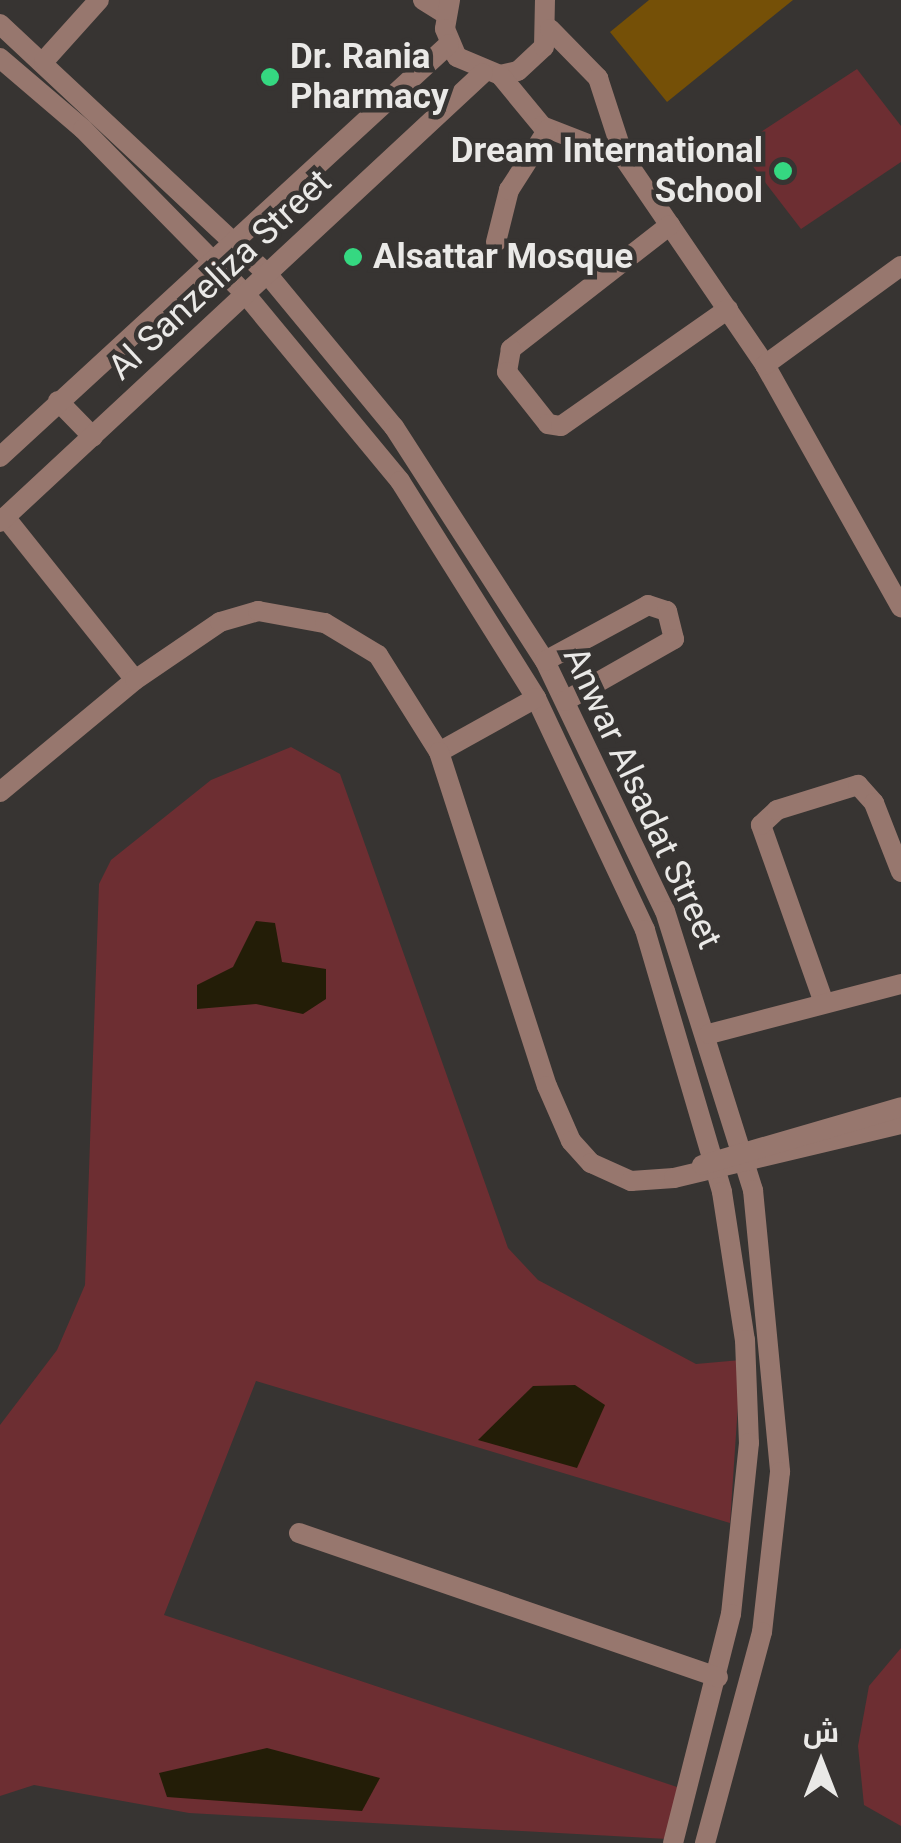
<!DOCTYPE html>
<meta charset="utf-8">
<style>
body{margin:0}
#map{position:relative;width:901px;height:1843px;overflow:hidden;background:#373432;font-family:Roboto,Cairo,sans-serif}
div>[style]{position:absolute}
.green>*{inset:0;background:#6d2e32}
.water>*{inset:0;background:#231d07}
.building>*{inset:0;background:#755007}
.minor>*{height:20px;margin:-10px;padding:0 10px;transform-origin:10px;border-radius:10px;background:#97776e}
.dots>*{width:28px;height:28px;translate:-50% -50%;box-sizing:border-box;border:5px solid #373432;border-radius:50%}
span{translate:-50% -50%;white-space:nowrap;text-align:center;line-height:1.15;-webkit-text-stroke:9px #373432;paint-order:stroke}
.poi-label{font-size:35px;color:#eae9e7;font-weight:700}
.left{translate:0 -50%;text-align:left}
.right{translate:-100% -50%;text-align:right}
.street-label{font-size:35px;color:#eae9e7}
.north{position:absolute;left:771px;top:1713px;width:100px;height:100px;-webkit-text-stroke:8px #373432;paint-order:stroke;rotate:0deg;font-size:28px;font-weight:700;line-height:40px;text-align:center;color:#eae9e7}
.north::after{content:'';display:block;margin:auto;width:35px;height:45px;background:#eae9e7;clip-path:polygon(50% 0,100% 100%,50% 72%,0 100%)}
</style>
<div id="map">
<div class="green">
<div style="clip-path:polygon(857px 69px,901px 126px,901px 162px,801px 229px,738px 147px)"></div>
<div style="clip-path:polygon(291px 747px,340px 774px,508px 1248px,538px 1280px,696px 1364px,741px 1360px,730px 1523px,256px 1381px,164px 1615px,683px 1789px,668px 1839px,189px 1813px,34px 1785px,0 1796px,0 1425px,57px 1350px,85px 1285px,99px 884px,111px 860px,211px 780px)"></div>
<div style="clip-path:polygon(901px 1648px,901px 1826px,864px 1805px,858px 1746px,869px 1686px)"></div>
</div>
<div class="water">
<div style="clip-path:polygon(256px 921px,275px 923px,282px 962px,326px 969px,326px 999px,303px 1014px,256px 1004px,197px 1009px,197px 985px,233px 967px)"></div>
<div style="clip-path:polygon(575px 1385px,605px 1405px,577px 1468px,478px 1440px,533px 1386px)"></div>
<div style="clip-path:polygon(267px 1748px,380px 1778px,362px 1811px,167px 1797px,159px 1773px)"></div>
</div>
<div class="building">
<div style="clip-path:polygon(649px 0,793px 0,667px 102px,610px 32px)"></div>
</div>
<div class="minor">
<div style="left:423px;top:0;width:26px;rotate:32deg"></div>
<div style="left:450px;top:0;width:29px;rotate:100deg"></div>
<div style="left:445px;top:29px;width:30px;rotate:67deg"></div>
<div style="left:457px;top:57px;width:47px;rotate:22.7deg"></div>
<div style="left:500px;top:75px;width:18px;rotate:-13deg"></div>
<div style="left:518px;top:71px;width:35px;rotate:-43deg"></div>
<div style="left:544px;top:47px;width:47px;rotate:-88.8deg"></div>
<div style="left:0;top:24px;width:369px;rotate:43.1deg"></div>
<div style="left:269px;top:276px;width:196px;rotate:50.4deg"></div>
<div style="left:394px;top:427px;width:278px;rotate:57.2deg"></div>
<div style="left:545px;top:661px;width:277px;rotate:64.4deg"></div>
<div style="left:665px;top:911px;width:293px;rotate:72.5deg"></div>
<div style="left:753px;top:1190px;width:283px;rotate:84.5deg"></div>
<div style="left:780px;top:1472px;width:161px;rotate:96.4deg"></div>
<div style="left:762px;top:1632px;width:219px;rotate:105.1deg"></div>
<div style="left:550px;top:29px;width:69px;rotate:45.6deg"></div>
<div style="left:598px;top:78px;width:84px;rotate:72deg"></div>
<div style="left:624px;top:158px;width:250px;rotate:55.7deg"></div>
<div style="left:765px;top:365px;width:278px;rotate:60.7deg"></div>
<div style="left:0;top:58px;width:109px;rotate:40.5deg"></div>
<div style="left:83px;top:129px;width:234px;rotate:45.5deg"></div>
<div style="left:247px;top:296px;width:240px;rotate:50.4deg"></div>
<div style="left:400px;top:481px;width:256px;rotate:57.9deg"></div>
<div style="left:536px;top:698px;width:256px;rotate:64.8deg"></div>
<div style="left:645px;top:930px;width:273px;rotate:73.6deg"></div>
<div style="left:722px;top:1192px;width:150px;rotate:81.2deg"></div>
<div style="left:745px;top:1340px;width:103px;rotate:87.8deg"></div>
<div style="left:749px;top:1443px;width:172px;rotate:96deg"></div>
<div style="left:731px;top:1614px;width:236px;rotate:104.2deg"></div>
<div style="left:44px;top:61px;width:82px;rotate:-48deg"></div>
<div style="left:500px;top:75px;width:66px;rotate:50.5deg"></div>
<div style="left:542px;top:126px;width:88px;rotate:21.3deg"></div>
<div style="left:670px;top:225px;width:202px;rotate:142.1deg"></div>
<div style="left:511px;top:349px;width:23px;rotate:100deg"></div>
<div style="left:507px;top:372px;width:66px;rotate:51.7deg"></div>
<div style="left:548px;top:424px;width:13px;rotate:9deg"></div>
<div style="left:561px;top:426px;width:204px;rotate:-35deg"></div>
<div style="left:496px;top:242px;width:54px;rotate:-76deg"></div>
<div style="left:509px;top:190px;width:72px;rotate:-57.4deg"></div>
<div style="left:765px;top:365px;width:168px;rotate:-36.1deg"></div>
<div style="left:58px;top:401px;width:50px;rotate:45.8deg"></div>
<div style="left:0;top:457px;width:610px;rotate:-42.61deg"></div>
<div style="left:5px;top:517px;width:208px;rotate:51.4deg"></div>
<div style="left:0;top:522px;width:659px;rotate:-42.91deg"></div>
<div style="left:545px;top:661px;width:117px;rotate:-28.5deg"></div>
<div style="left:648px;top:605px;width:20px;rotate:18deg"></div>
<div style="left:667px;top:611px;width:29px;rotate:76deg"></div>
<div style="left:674px;top:639px;width:125px;rotate:150.4deg"></div>
<div style="left:439px;top:752px;width:111px;rotate:-29.1deg"></div>
<div style="left:0;top:792px;width:175px;rotate:-39.7deg"></div>
<div style="left:135px;top:680px;width:103px;rotate:-34.3deg"></div>
<div style="left:220px;top:622px;width:40px;rotate:-16deg"></div>
<div style="left:258px;top:611px;width:68px;rotate:10.2deg"></div>
<div style="left:325px;top:623px;width:62px;rotate:31.1deg"></div>
<div style="left:378px;top:655px;width:115px;rotate:57.8deg"></div>
<div style="left:439px;top:752px;width:351px;rotate:72.1deg"></div>
<div style="left:547px;top:1086px;width:60px;rotate:66.4deg"></div>
<div style="left:571px;top:1141px;width:30px;rotate:48deg"></div>
<div style="left:591px;top:1163px;width:44px;rotate:24.2deg"></div>
<div style="left:631px;top:1181px;width:43px;rotate:-4deg"></div>
<div style="left:674px;top:1178px;width:233px;rotate:-13.4deg"></div>
<div style="left:824px;top:1003px;width:189px;rotate:-109.5deg"></div>
<div style="left:761px;top:825px;width:22px;rotate:-43deg"></div>
<div style="left:777px;top:810px;width:85px;rotate:-17.2deg"></div>
<div style="left:858px;top:785px;width:24px;rotate:48deg"></div>
<div style="left:874px;top:803px;width:74px;rotate:68.6deg"></div>
<div style="left:709px;top:1034px;width:198px;rotate:-14.6deg"></div>
<div style="left:702px;top:1165px;width:207px;rotate:-16.2deg"></div>
<div style="left:299px;top:1533px;width:443px;rotate:19deg"></div>
</div>
<div class="dots">
<div style="left:270px;top:77px;background:#35d881"></div>
<div style="left:783px;top:171px;background:#35d881"></div>
<div style="left:353px;top:257px;background:#35d881"></div>
</div>
<div class="poi-label">
<span class="left" style="left:290px;top:77px">Dr. Rania<br>Pharmacy</span>
<span class="right" style="left:763px;top:171px">Dream International<br>School</span>
<span class="left" style="left:373px;top:257px">Alsattar Mosque</span>
</div>
<div class="street-label">
<span style="left:220px;top:275px;rotate:-43deg">Al Sanzeliza Street</span>
<span style="left:642px;top:798px;rotate:65deg">Anwar Alsadat Street</span>
</div>
<div class="north">ش</div>
</div>
